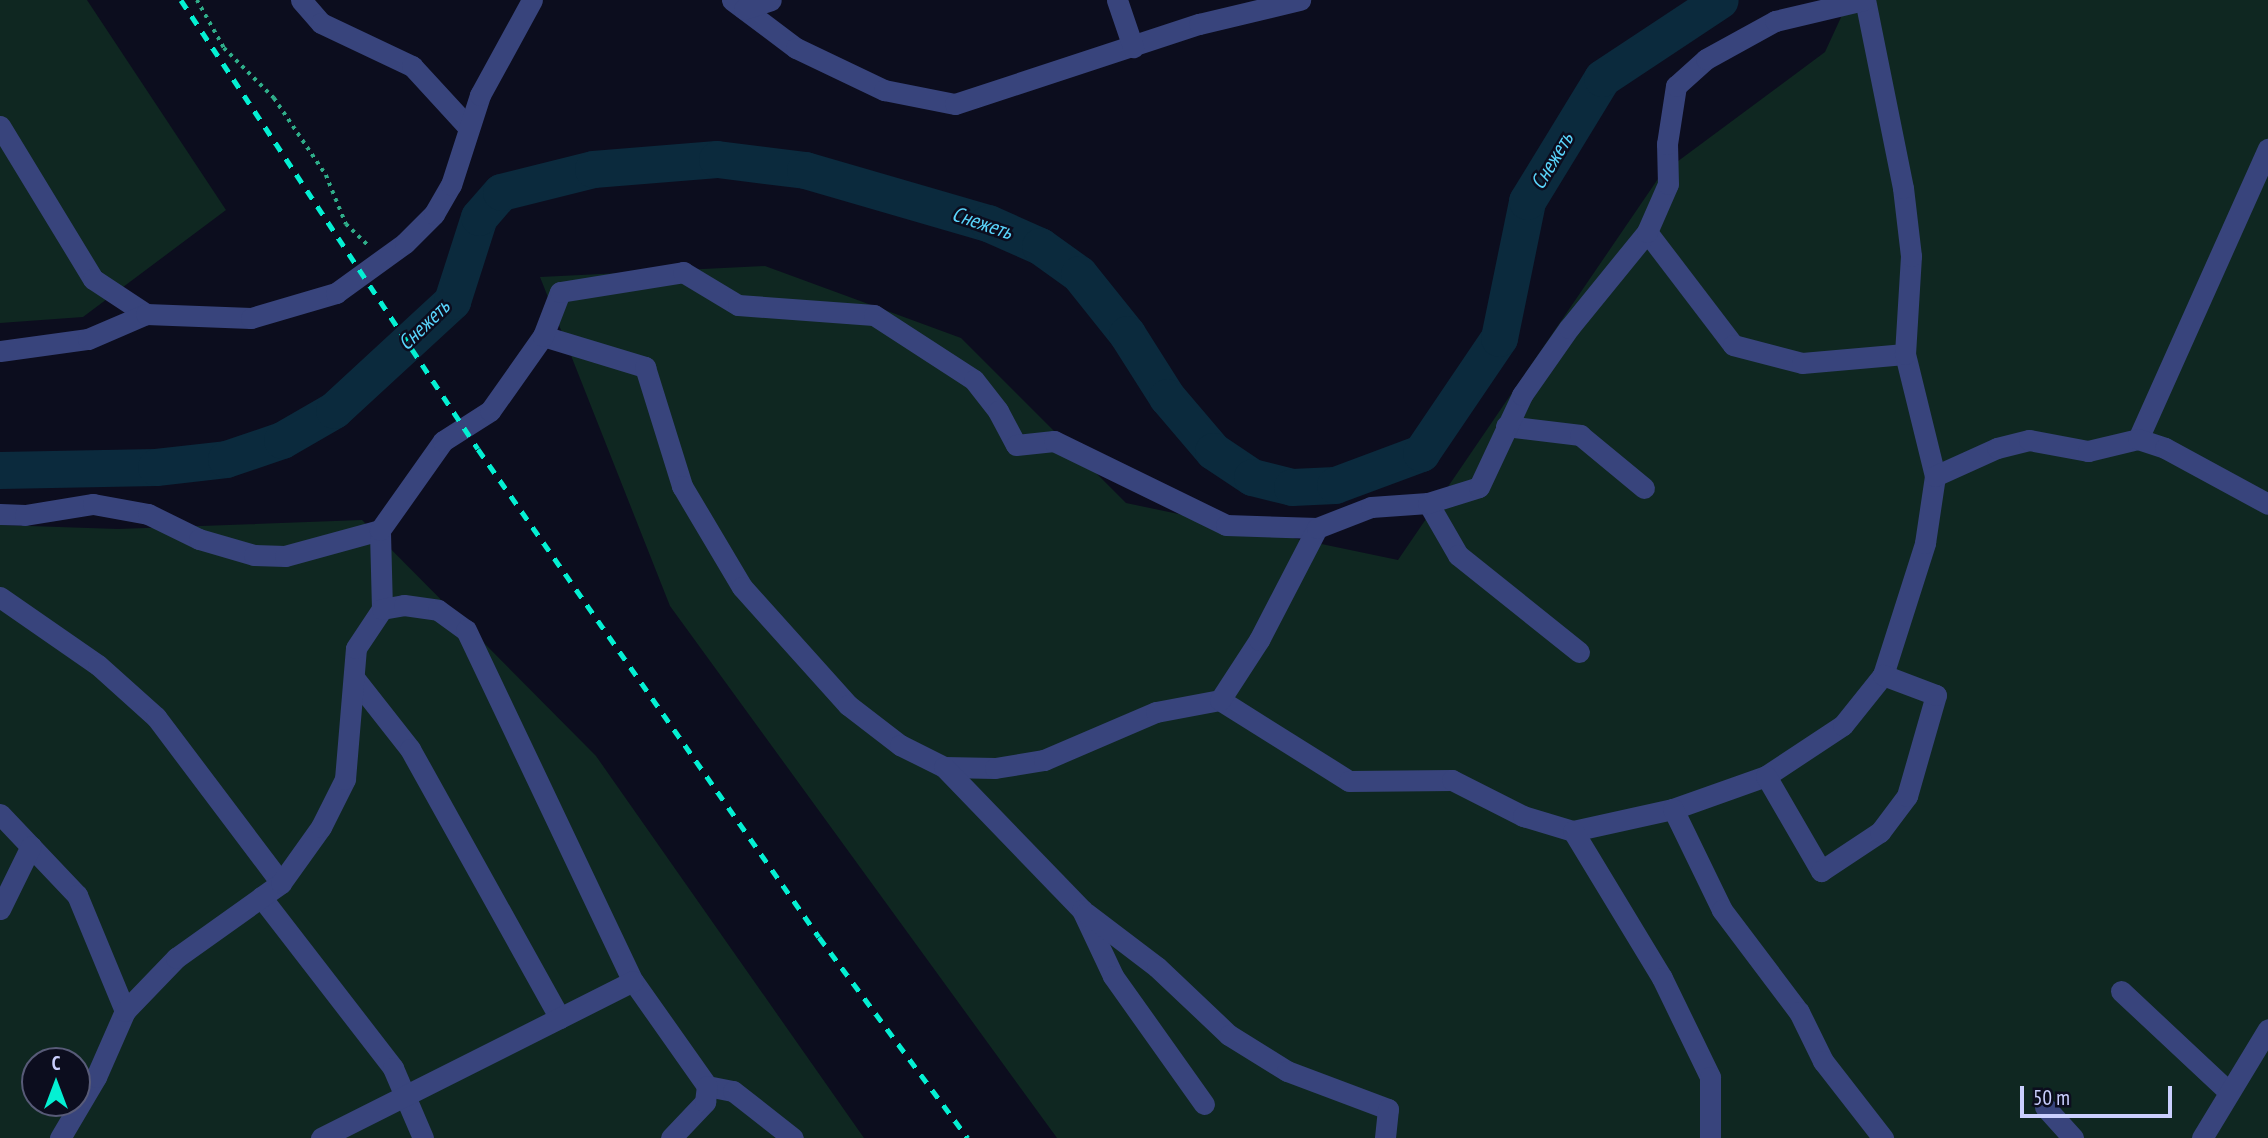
<!DOCTYPE html>
<meta charset="utf-8">
<style>
body{margin:0}
#map{position:relative;width:2268px;height:1138px;overflow:hidden;background:#0c0d1e;font-family:"PT Sans Narrow",sans-serif}
div>[style]{position:absolute}
.green>*{inset:0;background:#0f2721}
.river>*{height:37px;margin:-18.5px;padding:0 18.5px;transform-origin:18.5px;border-radius:18.5px;background:#0b2a3d}
.path>*{height:3.5px;margin-top:-1.75px;transform-origin:0;background:repeating-linear-gradient(90deg,#2fad89 0 3.5px,transparent 0 8.5px)}
.minor>*{height:21px;margin:-10.5px;padding:0 10.5px;transform-origin:10.5px;border-radius:10.5px;background:#38447c}
.rail>*{height:5px;margin-top:-2.5px;transform-origin:0;background:repeating-linear-gradient(90deg,#04f0d3 0 10px,transparent 0 19px)}
span{translate:-50% -50%;white-space:nowrap;text-align:center;line-height:1.15;-webkit-text-stroke:5px #0c0d1e;paint-order:stroke}
.water-label{font-size:21px;color:#5ad5fc;font-style:italic}
.north{position:absolute;left:21px;top:1047px;width:70px;height:70px;box-sizing:border-box;background:#0c0d1e;border:2px solid #585b78;border-radius:50%;rotate:0deg;font-size:19px;font-weight:700;line-height:28px;text-align:center;color:#cacffe}
.north::after{content:'';display:block;margin:auto;width:24px;height:32px;background:#04f0d3;clip-path:polygon(50% 0,100% 100%,50% 72%,0 100%)}
.scale{position:absolute;left:2020px;top:1086px;width:152px;height:32px;box-sizing:border-box;border:4px solid #cacffe;border-top:0;padding-left:9px;font-size:21px;line-height:24px;white-space:nowrap;color:#cacffe;-webkit-text-stroke:5px #0c0d1e;paint-order:stroke}
</style>
<div id="map">
<div class="green">
<div style="clip-path:polygon(0 0,87px 0,226px 210px,83px 317px,0 323px)"></div>
<div style="clip-path:polygon(1849px 0,2268px 0,2268px 1138px,1057px 1138px,670px 606px,540px 277px,765px 266px,961px 338px,1126px 503px,1398px 560px,1662px 173px,1825px 52px)"></div>
<div style="clip-path:polygon(evenodd,362px 520px,596px 756px,864px 1138px,0 1138px,0 525px,118px 529px,362px 520px,35px 1061px,77px 1061px,77px 1103px,35px 1103px,35px 1061px)"></div>
</div>
<div class="river">
<div style="left:0;top:470px;width:156px;rotate:-1.1deg"></div>
<div style="left:156px;top:467px;width:70px;rotate:-6.5deg"></div>
<div style="left:226px;top:459px;width:59px;rotate:-18.7deg"></div>
<div style="left:282px;top:440px;width:60px;rotate:-30deg"></div>
<div style="left:334px;top:410px;width:161px;rotate:-42.7deg"></div>
<div style="left:452px;top:301px;width:88px;rotate:-72.2deg"></div>
<div style="left:479px;top:217px;width:33px;rotate:-49deg"></div>
<div style="left:501px;top:192px;width:95px;rotate:-14deg"></div>
<div style="left:593px;top:169px;width:124px;rotate:-4.6deg"></div>
<div style="left:717px;top:159px;width:89px;rotate:7.1deg"></div>
<div style="left:805px;top:170px;width:191px;rotate:16.2deg"></div>
<div style="left:988px;top:223px;width:57px;rotate:23.9deg"></div>
<div style="left:1040px;top:246px;width:48px;rotate:35.7deg"></div>
<div style="left:1079px;top:274px;width:77px;rotate:51.3deg"></div>
<div style="left:1127px;top:334px;width:75px;rotate:57.6deg"></div>
<div style="left:1167px;top:397px;width:71px;rotate:49.6deg"></div>
<div style="left:1213px;top:451px;width:47px;rotate:33.7deg"></div>
<div style="left:1252px;top:477px;width:41px;rotate:14deg"></div>
<div style="left:1292px;top:487px;width:43px;rotate:-2.7deg"></div>
<div style="left:1335px;top:485px;width:92px;rotate:-20.4deg"></div>
<div style="left:1421px;top:453px;width:139px;rotate:-55.9deg"></div>
<div style="left:1499px;top:338px;width:140px;rotate:-78.4deg"></div>
<div style="left:1527px;top:201px;width:144px;rotate:-58.6deg"></div>
<div style="left:1602px;top:78px;width:141px;rotate:-33.5deg"></div>
</div>
<div class="path">
<div style="left:197px;top:0;width:55px;rotate:60.6deg"></div>
<div style="left:224px;top:48px;width:71px;rotate:45deg"></div>
<div style="left:274px;top:98px;width:93px;rotate:56deg"></div>
<div style="left:326px;top:175px;width:53px;rotate:67.8deg"></div>
<div style="left:346px;top:224px;width:32px;rotate:44deg"></div>
</div>
<div class="minor">
<div style="left:301px;top:0;width:30px;rotate:49deg"></div>
<div style="left:321px;top:23px;width:101px;rotate:25.3deg"></div>
<div style="left:412px;top:66px;width:84px;rotate:47.4deg"></div>
<div style="left:732px;top:0;width:80px;rotate:36.9deg"></div>
<div style="left:796px;top:48px;width:98px;rotate:25.5deg"></div>
<div style="left:884px;top:90px;width:72px;rotate:11.2deg"></div>
<div style="left:955px;top:104px;width:257px;rotate:-18.2deg"></div>
<div style="left:1199px;top:24px;width:104px;rotate:-13.4deg"></div>
<div style="left:1117px;top:0;width:50px;rotate:71.2deg"></div>
<div style="left:744px;top:9px;width:28px;rotate:-18deg"></div>
<div style="left:0;top:126px;width:179px;rotate:58.7deg"></div>
<div style="left:93px;top:279px;width:64px;rotate:33.4deg"></div>
<div style="left:1647px;top:232px;width:142px;rotate:52.7deg"></div>
<div style="left:1733px;top:345px;width:71px;rotate:14.6deg"></div>
<div style="left:1802px;top:363px;width:103px;rotate:-5deg"></div>
<div style="left:543px;top:336px;width:107px;rotate:16.9deg"></div>
<div style="left:645px;top:367px;width:125px;rotate:72.7deg"></div>
<div style="left:682px;top:486px;width:117px;rotate:59.3deg"></div>
<div style="left:742px;top:587px;width:159px;rotate:48.1deg"></div>
<div style="left:848px;top:705px;width:66px;rotate:37.6deg"></div>
<div style="left:900px;top:745px;width:49px;rotate:26.6deg"></div>
<div style="left:944px;top:767px;width:51px;rotate:1.1deg"></div>
<div style="left:995px;top:768px;width:50px;rotate:-9.3deg"></div>
<div style="left:1044px;top:760px;width:122px;rotate:-23.2deg"></div>
<div style="left:1156px;top:712px;width:65px;rotate:-10.6deg"></div>
<div style="left:1220px;top:700px;width:152px;rotate:32.1deg"></div>
<div style="left:1349px;top:781px;width:103px;rotate:-0.6deg"></div>
<div style="left:1452px;top:780px;width:80px;rotate:26.9deg"></div>
<div style="left:1523px;top:816px;width:52px;rotate:16.7deg"></div>
<div style="left:1573px;top:831px;width:102px;rotate:-12.4deg"></div>
<div style="left:1673px;top:809px;width:99px;rotate:-19.5deg"></div>
<div style="left:1766px;top:776px;width:92px;rotate:-33.5deg"></div>
<div style="left:1843px;top:725px;width:64px;rotate:-51.3deg"></div>
<div style="left:1883px;top:675px;width:139px;rotate:-72.3deg"></div>
<div style="left:1925px;top:543px;width:68px;rotate:-81.5deg"></div>
<div style="left:1935px;top:476px;width:126px;rotate:-103.8deg"></div>
<div style="left:1905px;top:354px;width:98px;rotate:-86.5deg"></div>
<div style="left:1911px;top:256px;width:68px;rotate:-96.7deg"></div>
<div style="left:1903px;top:188px;width:192px;rotate:-101.4deg"></div>
<div style="left:0;top:351px;width:89px;rotate:-7.8deg"></div>
<div style="left:88px;top:339px;width:63px;rotate:-23.3deg"></div>
<div style="left:146px;top:314px;width:105px;rotate:2.2deg"></div>
<div style="left:251px;top:318px;width:89px;rotate:-16.4deg"></div>
<div style="left:336px;top:293px;width:85px;rotate:-35.9deg"></div>
<div style="left:405px;top:243px;width:41px;rotate:-45deg"></div>
<div style="left:434px;top:214px;width:34px;rotate:-60deg"></div>
<div style="left:451px;top:185px;width:95px;rotate:-72.1deg"></div>
<div style="left:480px;top:95px;width:108px;rotate:-61.3deg"></div>
<div style="left:1506px;top:426px;width:75px;rotate:6.9deg"></div>
<div style="left:1580px;top:435px;width:83px;rotate:39.6deg"></div>
<div style="left:2138px;top:439px;width:318px;rotate:-65.9deg"></div>
<div style="left:1935px;top:476px;width:68px;rotate:-24.3deg"></div>
<div style="left:1997px;top:448px;width:33px;rotate:-14deg"></div>
<div style="left:2029px;top:440px;width:60px;rotate:10.6deg"></div>
<div style="left:2088px;top:451px;width:51px;rotate:-13.5deg"></div>
<div style="left:2138px;top:439px;width:28px;rotate:18deg"></div>
<div style="left:2165px;top:448px;width:117px;rotate:28.5deg"></div>
<div style="left:1428px;top:503px;width:60px;rotate:60deg"></div>
<div style="left:1458px;top:555px;width:155px;rotate:38.7deg"></div>
<div style="left:0;top:514px;width:25px;rotate:2deg"></div>
<div style="left:25px;top:515px;width:69px;rotate:-9.2deg"></div>
<div style="left:93px;top:504px;width:56px;rotate:10.3deg"></div>
<div style="left:148px;top:514px;width:57px;rotate:26.1deg"></div>
<div style="left:199px;top:539px;width:57px;rotate:16.2deg"></div>
<div style="left:254px;top:555px;width:31px;rotate:2deg"></div>
<div style="left:285px;top:556px;width:98px;rotate:-15.3deg"></div>
<div style="left:0;top:597px;width:119px;rotate:34.8deg"></div>
<div style="left:98px;top:665px;width:78px;rotate:41.9deg"></div>
<div style="left:156px;top:717px;width:208px;rotate:53deg"></div>
<div style="left:382px;top:609px;width:79px;rotate:-91.5deg"></div>
<div style="left:380px;top:530px;width:109px;rotate:-54.7deg"></div>
<div style="left:443px;top:441px;width:56px;rotate:-32.6deg"></div>
<div style="left:490px;top:411px;width:92px;rotate:-54.8deg"></div>
<div style="left:543px;top:336px;width:47px;rotate:-68.9deg"></div>
<div style="left:560px;top:292px;width:125px;rotate:-9.2deg"></div>
<div style="left:683px;top:272px;width:64px;rotate:31deg"></div>
<div style="left:738px;top:305px;width:136px;rotate:4.2deg"></div>
<div style="left:874px;top:315px;width:119px;rotate:33deg"></div>
<div style="left:974px;top:380px;width:39px;rotate:52deg"></div>
<div style="left:998px;top:411px;width:38px;rotate:62deg"></div>
<div style="left:1016px;top:445px;width:38px;rotate:-6deg"></div>
<div style="left:1054px;top:441px;width:191px;rotate:26deg"></div>
<div style="left:1226px;top:525px;width:91px;rotate:1.9deg"></div>
<div style="left:355px;top:679px;width:89px;rotate:51.8deg"></div>
<div style="left:410px;top:749px;width:308px;rotate:60.9deg"></div>
<div style="left:1220px;top:700px;width:72px;rotate:-57deg"></div>
<div style="left:1259px;top:640px;width:126px;rotate:-62.6deg"></div>
<div style="left:1317px;top:528px;width:58px;rotate:-21.3deg"></div>
<div style="left:1371px;top:507px;width:57px;rotate:-4deg"></div>
<div style="left:1428px;top:503px;width:53px;rotate:-17.4deg"></div>
<div style="left:1479px;top:487px;width:102px;rotate:-64.9deg"></div>
<div style="left:1522px;top:395px;width:82px;rotate:-55deg"></div>
<div style="left:1569px;top:328px;width:124px;rotate:-50.9deg"></div>
<div style="left:1647px;top:232px;width:52px;rotate:-66.4deg"></div>
<div style="left:1668px;top:184px;width:40px;rotate:-91.4deg"></div>
<div style="left:1667px;top:144px;width:59px;rotate:-81.2deg"></div>
<div style="left:1676px;top:86px;width:40px;rotate:-42deg"></div>
<div style="left:1706px;top:59px;width:79px;rotate:-28.8deg"></div>
<div style="left:1775px;top:21px;width:91px;rotate:-13.3deg"></div>
<div style="left:944px;top:767px;width:199px;rotate:46deg"></div>
<div style="left:1082px;top:910px;width:73px;rotate:64.8deg"></div>
<div style="left:1113px;top:976px;width:157px;rotate:54.6deg"></div>
<div style="left:1766px;top:776px;width:110px;rotate:59.9deg"></div>
<div style="left:1821px;top:871px;width:71px;rotate:-33.5deg"></div>
<div style="left:1880px;top:832px;width:45px;rotate:-53.1deg"></div>
<div style="left:1907px;top:796px;width:105px;rotate:-74deg"></div>
<div style="left:1936px;top:695px;width:57px;rotate:-159.3deg"></div>
<div style="left:1673px;top:809px;width:112px;rotate:64.1deg"></div>
<div style="left:1722px;top:910px;width:128px;rotate:53deg"></div>
<div style="left:1799px;top:1012px;width:55px;rotate:63.9deg"></div>
<div style="left:1823px;top:1061px;width:98px;rotate:52.1deg"></div>
<div style="left:0;top:814px;width:112px;rotate:46.5deg"></div>
<div style="left:77px;top:895px;width:126px;rotate:67.5deg"></div>
<div style="left:1573px;top:831px;width:172px;rotate:58.8deg"></div>
<div style="left:1662px;top:978px;width:110px;rotate:64.1deg"></div>
<div style="left:1710px;top:1077px;width:61px;rotate:90deg"></div>
<div style="left:261px;top:897px;width:216px;rotate:52.3deg"></div>
<div style="left:393px;top:1068px;width:76px;rotate:66.8deg"></div>
<div style="left:0;top:909px;width:70px;rotate:-63.8deg"></div>
<div style="left:1086px;top:913px;width:89px;rotate:37.3deg"></div>
<div style="left:1157px;top:967px;width:99px;rotate:43.4deg"></div>
<div style="left:1229px;top:1035px;width:68px;rotate:31.8deg"></div>
<div style="left:1287px;top:1071px;width:108px;rotate:20.6deg"></div>
<div style="left:1388px;top:1109px;width:29px;rotate:96deg"></div>
<div style="left:2121px;top:991px;width:148px;rotate:43.1deg"></div>
<div style="left:2045px;top:1107px;width:42px;rotate:47.9deg"></div>
<div style="left:60px;top:1138px;width:71px;rotate:-59.5deg"></div>
<div style="left:96px;top:1077px;width:72px;rotate:-66.3deg"></div>
<div style="left:125px;top:1011px;width:74px;rotate:-46.1deg"></div>
<div style="left:176px;top:958px;width:129px;rotate:-35.5deg"></div>
<div style="left:281px;top:883px;width:69px;rotate:-54.5deg"></div>
<div style="left:321px;top:827px;width:54px;rotate:-63.4deg"></div>
<div style="left:345px;top:779px;width:131px;rotate:-85.2deg"></div>
<div style="left:356px;top:648px;width:47px;rotate:-56.3deg"></div>
<div style="left:382px;top:609px;width:22px;rotate:-10deg"></div>
<div style="left:404px;top:605px;width:34px;rotate:8deg"></div>
<div style="left:438px;top:610px;width:34px;rotate:36deg"></div>
<div style="left:466px;top:630px;width:389px;rotate:64.6deg"></div>
<div style="left:633px;top:981px;width:128px;rotate:54.8deg"></div>
<div style="left:707px;top:1086px;width:26px;rotate:11deg"></div>
<div style="left:733px;top:1091px;width:76px;rotate:38.1deg"></div>
<div style="left:321px;top:1138px;width:349px;rotate:-26.7deg"></div>
<div style="left:671px;top:1138px;width:50px;rotate:-46.6deg"></div>
<div style="left:705px;top:1102px;width:16px;rotate:-83deg"></div>
<div style="left:2202px;top:1138px;width:127px;rotate:-58.8deg"></div>
</div>
<div class="rail">
<div style="left:181px;top:0;width:538px;rotate:56.52deg"></div>
<div style="left:478px;top:449px;width:595px;rotate:55.06deg"></div>
<div style="left:819px;top:937px;width:250px;rotate:53.5deg"></div>
</div>
<div class="water-label">
<span style="left:1552px;top:161px;rotate:-59deg">Снежеть</span>
<span style="left:982px;top:223px;rotate:19deg">Снежеть</span>
<span style="left:424px;top:325px;rotate:-44deg">Снежеть</span>
</div>
<div class="north">С</div>
<div class="scale">50 m</div>
</div>
